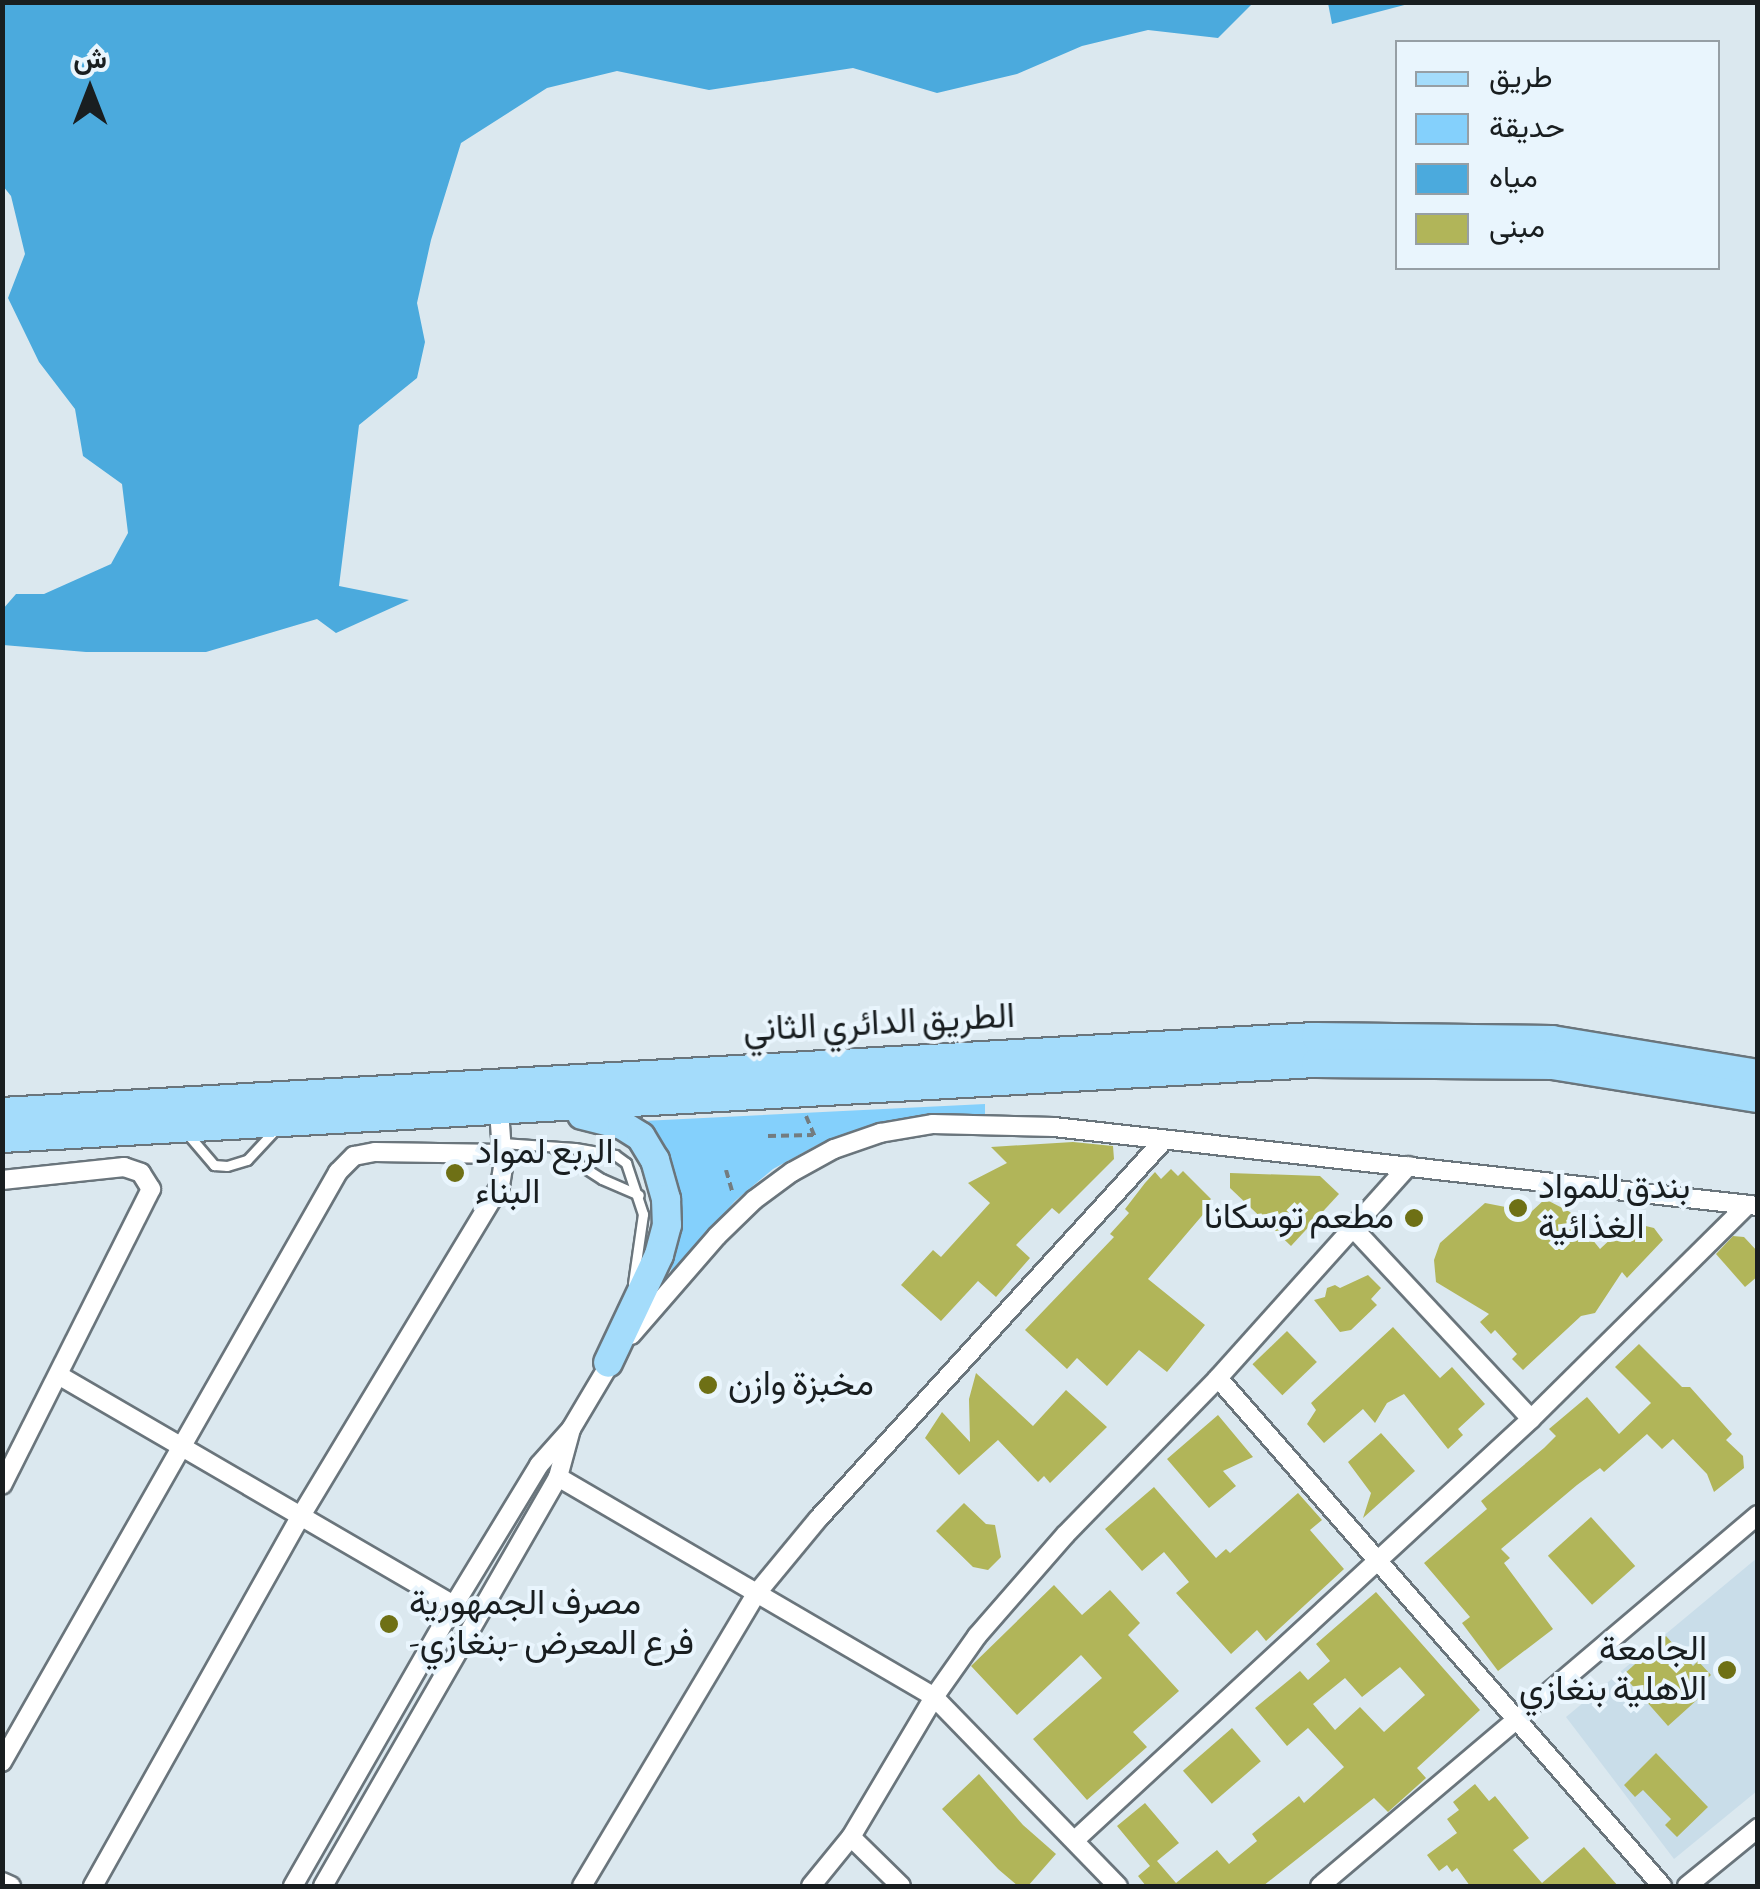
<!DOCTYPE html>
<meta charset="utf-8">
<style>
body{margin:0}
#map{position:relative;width:1760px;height:1889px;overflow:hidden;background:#dbe8ef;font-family:"Alegreya Sans",Vazirmatn,sans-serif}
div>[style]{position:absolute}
.built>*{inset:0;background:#c9dde9}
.green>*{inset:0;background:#84d0fc}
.water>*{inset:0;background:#4baadd}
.building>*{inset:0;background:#b1b559;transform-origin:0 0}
.path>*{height:4px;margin-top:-2px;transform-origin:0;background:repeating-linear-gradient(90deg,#737c80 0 8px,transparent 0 13px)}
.roads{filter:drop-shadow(2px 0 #6a757c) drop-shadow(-2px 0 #6a757c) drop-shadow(0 2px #6a757c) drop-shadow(0 -2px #6a757c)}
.service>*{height:9px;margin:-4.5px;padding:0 4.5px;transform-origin:4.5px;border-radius:4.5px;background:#fff}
.minor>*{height:18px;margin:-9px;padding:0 9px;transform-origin:9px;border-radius:9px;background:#fff}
.primary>*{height:28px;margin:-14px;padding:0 14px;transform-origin:14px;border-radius:14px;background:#a4dcfb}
.dots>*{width:28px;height:28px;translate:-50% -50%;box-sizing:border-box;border:5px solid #e9f5fd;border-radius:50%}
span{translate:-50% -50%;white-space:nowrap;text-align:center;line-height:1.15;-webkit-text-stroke:8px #e9f5fd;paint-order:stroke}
.street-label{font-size:35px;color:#191e20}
.poi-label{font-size:35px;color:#191e20}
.left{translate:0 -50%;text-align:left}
.right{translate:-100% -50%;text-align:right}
.frame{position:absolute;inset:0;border:5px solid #191e20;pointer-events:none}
.legend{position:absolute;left:1395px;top:40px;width:325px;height:230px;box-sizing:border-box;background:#e9f5fd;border:2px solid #969fa5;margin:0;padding:12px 18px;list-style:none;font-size:30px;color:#191e20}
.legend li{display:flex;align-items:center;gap:20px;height:50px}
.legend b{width:50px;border:2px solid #969fa5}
.north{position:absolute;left:40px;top:40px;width:100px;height:100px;-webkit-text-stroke:8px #e9f5fd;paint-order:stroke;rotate:0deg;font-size:28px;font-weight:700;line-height:40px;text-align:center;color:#191e20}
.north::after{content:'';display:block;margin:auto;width:35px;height:45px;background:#191e20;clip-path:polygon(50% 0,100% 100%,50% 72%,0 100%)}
</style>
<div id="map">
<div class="built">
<div style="clip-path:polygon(1757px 1558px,1757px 1791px,1674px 1859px,1566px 1717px)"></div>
</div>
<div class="green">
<div style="clip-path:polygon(985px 1104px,985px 1114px,887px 1121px,817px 1145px,773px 1169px,735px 1201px,670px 1276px,681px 1214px,676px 1174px,645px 1132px,643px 1121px)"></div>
</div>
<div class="water">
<div style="clip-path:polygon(3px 2px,1253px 2px,1253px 3px,1218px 38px,1148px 30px,1082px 46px,1017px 74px,937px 93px,853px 68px,709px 90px,617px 71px,547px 88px,461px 143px,431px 240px,417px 303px,425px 342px,417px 378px,359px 425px,339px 586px,409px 600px,336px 633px,317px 619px,206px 652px,86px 652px,3px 645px,3px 609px,16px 594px,44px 594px,111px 564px,128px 533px,122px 484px,83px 456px,75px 409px,39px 362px,8px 298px,25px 254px,11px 196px,3px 186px)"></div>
<div style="clip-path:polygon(1328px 3px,1328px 2px,1412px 3px,1332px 24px)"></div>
</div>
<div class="building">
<div style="clip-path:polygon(1073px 1142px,1113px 1146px,1114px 1159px,1059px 1214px,1052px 1208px,1016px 1245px,1030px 1258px,996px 1297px,978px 1281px,941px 1321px,901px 1285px,933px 1250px,941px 1257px,990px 1203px,968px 1183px,1007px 1163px,991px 1147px)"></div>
<div style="clip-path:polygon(1171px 1169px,1178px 1176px,1183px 1171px,1211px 1199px,1203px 1207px,1206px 1211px,1148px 1279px,1205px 1325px,1167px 1372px,1139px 1350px,1107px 1386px,1077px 1358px,1067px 1369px,1025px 1330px,1114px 1237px,1110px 1234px,1129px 1213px,1125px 1209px,1145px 1183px,1155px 1172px,1161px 1179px)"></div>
<div style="clip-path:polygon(1230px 1173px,1320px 1176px,1339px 1194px,1291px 1246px,1230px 1188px)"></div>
<div style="clip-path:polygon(1545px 1199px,1570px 1212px,1600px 1249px,1629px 1222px,1654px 1228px,1663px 1240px,1627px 1278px,1622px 1272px,1595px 1313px,1581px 1316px,1523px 1370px,1512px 1359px,1517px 1354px,1495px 1330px,1491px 1334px,1480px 1322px,1489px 1314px,1436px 1282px,1434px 1260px,1440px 1243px,1485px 1203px,1531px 1212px)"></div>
<div style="clip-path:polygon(1733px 1236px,1744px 1237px,1758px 1252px,1758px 1276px,1745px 1287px,1716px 1254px)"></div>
<div style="clip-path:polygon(1368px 1275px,1381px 1288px,1371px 1299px,1377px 1305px,1351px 1330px,1340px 1332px,1314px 1300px,1325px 1297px,1327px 1288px,1335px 1285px,1340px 1288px)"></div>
<div style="clip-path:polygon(1393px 1327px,1440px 1378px,1452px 1367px,1485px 1404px,1458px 1429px,1463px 1435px,1448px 1449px,1404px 1394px,1387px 1403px,1375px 1423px,1363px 1409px,1324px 1443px,1307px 1424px,1316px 1410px,1311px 1403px)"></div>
<div style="left:1287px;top:1331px;width:43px;height:48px;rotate:46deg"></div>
<div style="clip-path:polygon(1639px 1344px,1682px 1387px,1690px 1387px,1732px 1434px,1726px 1440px,1743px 1456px,1744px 1468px,1714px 1492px,1707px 1474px,1673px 1439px,1662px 1449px,1647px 1434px,1604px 1472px,1600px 1468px,1577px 1485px,1501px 1549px,1510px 1558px,1504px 1563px,1553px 1629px,1498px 1671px,1462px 1623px,1470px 1617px,1424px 1563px,1487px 1509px,1481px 1501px,1544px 1448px,1556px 1436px,1549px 1429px,1587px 1397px,1619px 1434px,1651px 1403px,1615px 1367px)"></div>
<div style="clip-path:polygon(976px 1373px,1033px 1426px,1066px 1390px,1107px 1427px,1050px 1483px,1044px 1476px,1038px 1482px,998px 1440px,959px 1475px,925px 1438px,942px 1412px,970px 1442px,969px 1399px)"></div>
<div style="clip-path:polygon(1218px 1415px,1253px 1457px,1223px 1471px,1236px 1486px,1209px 1508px,1167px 1459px)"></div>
<div style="clip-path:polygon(1381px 1433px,1415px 1471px,1363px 1518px,1371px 1493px,1348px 1462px)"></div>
<div style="clip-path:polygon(1154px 1487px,1216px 1558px,1226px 1549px,1230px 1553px,1298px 1493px,1322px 1520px,1310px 1530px,1344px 1569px,1266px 1641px,1257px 1630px,1231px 1654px,1176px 1593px,1189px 1582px,1164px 1552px,1142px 1571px,1105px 1529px)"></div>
<div style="clip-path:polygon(964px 1503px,986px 1524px,995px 1525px,1001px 1557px,988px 1570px,973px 1567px,936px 1531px)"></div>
<div style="left:1591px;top:1517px;width:66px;height:58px;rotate:48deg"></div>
<div style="clip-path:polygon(1054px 1585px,1082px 1615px,1110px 1590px,1140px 1623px,1128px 1635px,1179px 1691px,1133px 1732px,1147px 1747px,1087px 1800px,1033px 1739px,1102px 1678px,1081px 1655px,1017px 1715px,971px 1666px)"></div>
<div style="clip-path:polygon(evenodd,1376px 1592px,1480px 1710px,1417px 1768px,1426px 1778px,1388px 1812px,1374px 1798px,1263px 1886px,1146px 1886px,1138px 1876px,1150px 1866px,1117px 1826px,1145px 1803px,1179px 1843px,1157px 1861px,1176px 1883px,1217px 1850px,1229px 1864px,1257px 1841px,1252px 1834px,1299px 1796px,1304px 1803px,1344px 1767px,1308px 1728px,1287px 1746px,1255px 1708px,1300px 1671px,1308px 1680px,1330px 1661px,1316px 1644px,1376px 1592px,1400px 1667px,1425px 1695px,1384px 1732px,1360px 1707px,1335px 1730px,1313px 1704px,1345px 1678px,1362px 1697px,1400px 1667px)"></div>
<div style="clip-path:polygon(1666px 1636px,1693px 1666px,1698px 1661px,1711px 1675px,1700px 1685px,1708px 1690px,1668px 1726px,1623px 1675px)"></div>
<div style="left:1232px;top:1728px;width:44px;height:65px;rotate:49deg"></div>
<div style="clip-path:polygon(1656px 1753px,1708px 1807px,1677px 1837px,1665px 1825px,1671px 1819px,1643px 1790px,1635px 1797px,1624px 1785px)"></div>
<div style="clip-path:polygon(979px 1774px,1023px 1825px,1056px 1854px,1028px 1886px,1018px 1886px,998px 1869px,942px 1809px)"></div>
<div style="clip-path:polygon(1475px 1784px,1489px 1801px,1495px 1796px,1529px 1838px,1513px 1850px,1542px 1883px,1584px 1847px,1618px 1886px,1470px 1886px,1457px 1868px,1452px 1872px,1447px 1865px,1439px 1871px,1427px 1855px,1457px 1833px,1447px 1819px,1459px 1810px,1453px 1802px)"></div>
</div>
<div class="path">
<div style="left:806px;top:1116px;width:25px;rotate:67deg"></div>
<div style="left:768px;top:1136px;width:45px;rotate:-1.3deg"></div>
<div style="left:726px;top:1170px;width:25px;rotate:74deg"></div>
</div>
<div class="roads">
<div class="service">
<div style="left:185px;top:1131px;width:45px;rotate:49.5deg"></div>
<div style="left:214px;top:1165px;width:13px;rotate:4deg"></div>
<div style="left:227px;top:1166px;width:21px;rotate:-17deg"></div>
<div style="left:247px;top:1160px;width:41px;rotate:-47deg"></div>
<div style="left:502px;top:1143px;width:73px;rotate:3.9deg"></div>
<div style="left:575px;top:1148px;width:41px;rotate:9.9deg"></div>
<div style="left:615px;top:1155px;width:14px;rotate:36deg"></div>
<div style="left:626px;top:1163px;width:54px;rotate:71.6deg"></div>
<div style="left:643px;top:1214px;width:70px;rotate:98.2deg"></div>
<div style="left:554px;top:1148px;width:57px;rotate:32.9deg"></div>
<div style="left:602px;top:1179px;width:40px;rotate:23.4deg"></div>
</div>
<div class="minor">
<div style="left:2px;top:1180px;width:123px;rotate:-6.1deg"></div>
<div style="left:124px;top:1167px;width:18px;rotate:19deg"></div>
<div style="left:141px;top:1173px;width:19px;rotate:58deg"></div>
<div style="left:151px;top:1189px;width:331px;rotate:116.7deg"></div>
<div style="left:1353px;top:1228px;width:261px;rotate:47deg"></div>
<div style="left:631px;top:1335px;width:131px;rotate:-49deg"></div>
<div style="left:717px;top:1236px;width:52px;rotate:-44.2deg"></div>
<div style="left:754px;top:1200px;width:47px;rotate:-36.4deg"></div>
<div style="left:792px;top:1172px;width:48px;rotate:-28.7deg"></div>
<div style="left:834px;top:1149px;width:49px;rotate:-19.2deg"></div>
<div style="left:880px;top:1133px;width:54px;rotate:-9.6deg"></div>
<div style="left:933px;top:1124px;width:121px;rotate:1.4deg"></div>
<div style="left:1054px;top:1127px;width:708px;rotate:6.4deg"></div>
<div style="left:60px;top:1376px;width:456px;rotate:30.2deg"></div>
<div style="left:1218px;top:1378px;width:675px;rotate:48.85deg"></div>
<div style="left:558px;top:1477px;width:436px;rotate:30.3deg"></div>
<div style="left:934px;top:1697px;width:264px;rotate:45.8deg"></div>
<div style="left:2px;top:1762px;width:679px;rotate:-60.34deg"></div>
<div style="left:338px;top:1172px;width:23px;rotate:-45deg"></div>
<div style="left:354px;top:1156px;width:21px;rotate:-11deg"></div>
<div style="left:375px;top:1152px;width:128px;rotate:0.9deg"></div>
<div style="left:851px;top:1837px;width:70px;rotate:44.4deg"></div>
<div style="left:1075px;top:1840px;width:621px;rotate:-42.71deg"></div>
<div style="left:1531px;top:1419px;width:304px;rotate:-44.7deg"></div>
<div style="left:2px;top:1882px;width:10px;rotate:24deg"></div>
<div style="left:93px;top:1886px;width:427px;rotate:-60.7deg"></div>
<div style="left:302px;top:1514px;width:383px;rotate:-58.9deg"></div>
<div style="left:500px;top:1186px;width:20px;rotate:-81deg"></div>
<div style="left:503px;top:1166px;width:56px;rotate:-94.1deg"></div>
<div style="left:293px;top:1886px;width:324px;rotate:-60.2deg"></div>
<div style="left:454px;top:1605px;width:164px;rotate:-58.7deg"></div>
<div style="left:539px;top:1465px;width:48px;rotate:-48.4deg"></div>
<div style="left:571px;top:1429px;width:86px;rotate:-59.3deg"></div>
<div style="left:323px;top:1886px;width:472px;rotate:-60.1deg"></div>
<div style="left:558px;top:1477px;width:50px;rotate:-74.8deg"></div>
<div style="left:582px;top:1886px;width:340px;rotate:-59.2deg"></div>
<div style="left:756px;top:1594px;width:97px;rotate:-50.4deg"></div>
<div style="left:818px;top:1519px;width:513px;rotate:-47.61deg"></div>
<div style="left:811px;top:1886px;width:63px;rotate:-50.8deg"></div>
<div style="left:851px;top:1837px;width:163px;rotate:-59.3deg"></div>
<div style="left:934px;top:1697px;width:75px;rotate:-54.8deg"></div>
<div style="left:977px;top:1636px;width:135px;rotate:-48.9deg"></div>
<div style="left:1066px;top:1534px;width:218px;rotate:-45.7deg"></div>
<div style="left:1218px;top:1378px;width:285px;rotate:-48.1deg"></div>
<div style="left:1320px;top:1886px;width:574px;rotate:-40.27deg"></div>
<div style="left:1687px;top:1886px;width:92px;rotate:-39.2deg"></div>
</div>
<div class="primary">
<div style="left:2px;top:1112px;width:1316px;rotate:-3.27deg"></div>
<div style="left:1316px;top:1037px;width:236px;rotate:0.7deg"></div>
<div style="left:1552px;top:1040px;width:209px;rotate:9.4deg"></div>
<div style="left:582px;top:1115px;width:41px;rotate:14deg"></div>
<div style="left:622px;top:1125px;width:22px;rotate:32deg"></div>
<div style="left:641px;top:1137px;width:27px;rotate:59deg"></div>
<div style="left:655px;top:1160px;width:41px;rotate:74.2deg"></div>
<div style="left:666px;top:1199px;width:26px;rotate:88deg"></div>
<div style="left:667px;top:1225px;width:31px;rotate:105deg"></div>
<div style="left:659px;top:1255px;width:119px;rotate:115.3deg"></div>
<div style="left:2px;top:1138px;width:1316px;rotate:-3.27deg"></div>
<div style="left:1316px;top:1063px;width:236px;rotate:0.5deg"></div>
<div style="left:1552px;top:1065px;width:209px;rotate:9.1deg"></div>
</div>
</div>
<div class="dots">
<div style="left:455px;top:1173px;background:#6e7015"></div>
<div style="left:1518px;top:1208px;background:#6e7015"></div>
<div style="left:1414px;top:1218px;background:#6e7015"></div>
<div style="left:708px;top:1385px;background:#6e7015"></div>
<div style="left:389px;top:1624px;background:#6e7015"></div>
<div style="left:1727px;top:1670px;background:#6e7015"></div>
</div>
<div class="street-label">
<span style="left:879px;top:1024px;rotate:-3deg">الطريق الدائري الثاني</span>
</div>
<div class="poi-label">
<span class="left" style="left:475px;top:1173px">الربع لمواد<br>البناء</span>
<span class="left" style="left:1538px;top:1208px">بندق للمواد<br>الغذائية</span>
<span class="right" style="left:1394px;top:1218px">مطعم توسكانا</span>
<span class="left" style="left:728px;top:1385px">مخبزة وازن</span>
<span class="left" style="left:409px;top:1624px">مصرف الجمهورية<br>-فرع المعرض -بنغازي</span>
<span class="right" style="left:1707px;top:1670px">الجامعة<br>الاهلية بنغازي</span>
</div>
<div class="frame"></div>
<ul class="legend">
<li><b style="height:12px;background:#a4dcfb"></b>طريق</li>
<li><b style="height:28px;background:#84d0fc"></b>حديقة</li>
<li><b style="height:28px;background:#4baadd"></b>مياه</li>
<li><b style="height:28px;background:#b1b559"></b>مبنى</li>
</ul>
<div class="north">ش</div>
</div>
